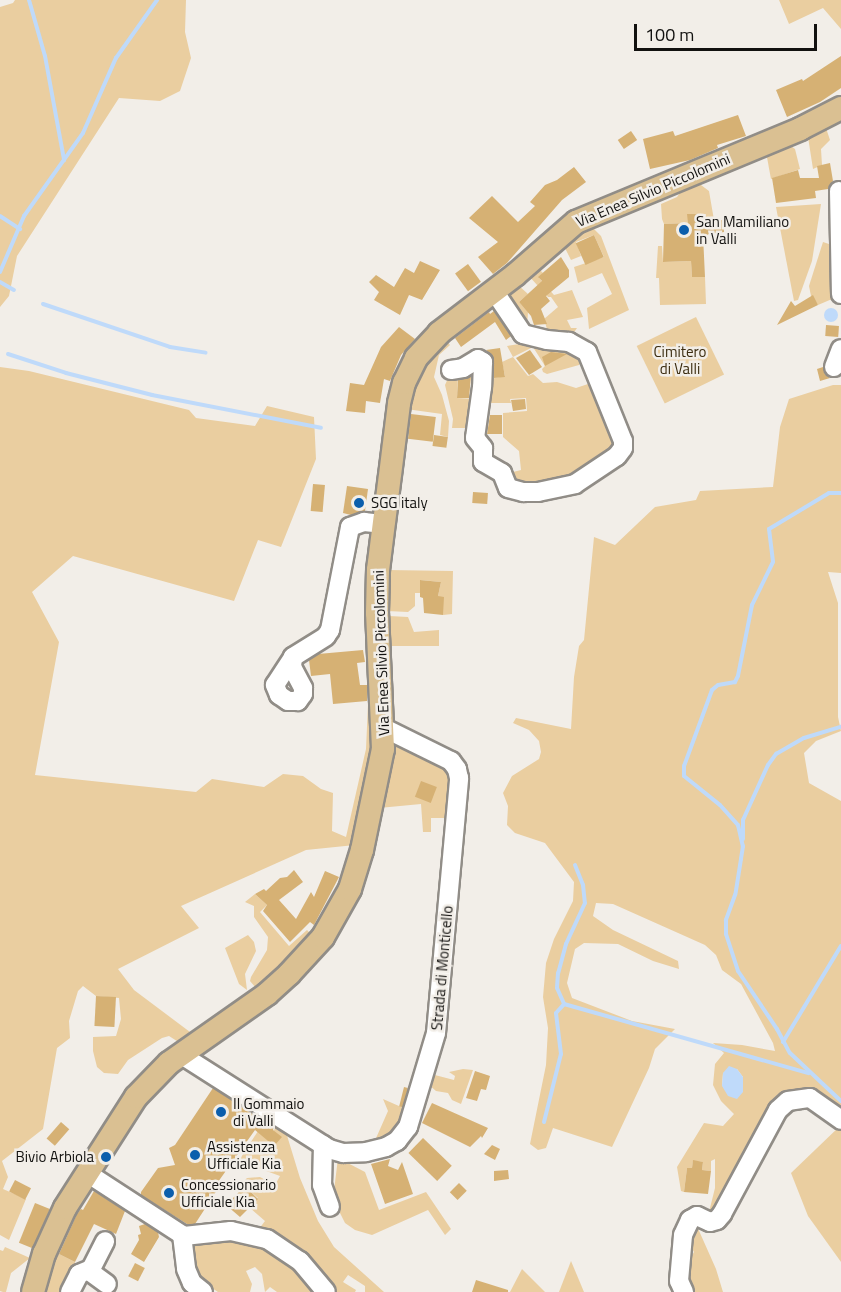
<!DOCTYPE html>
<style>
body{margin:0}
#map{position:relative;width:841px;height:1292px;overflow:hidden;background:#f2eee8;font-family:"Titillium Web",sans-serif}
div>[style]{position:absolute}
.green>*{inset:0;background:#eacea0;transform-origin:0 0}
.water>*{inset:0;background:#bfdafa}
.round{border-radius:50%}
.stream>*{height:4px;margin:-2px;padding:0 2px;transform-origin:2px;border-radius:2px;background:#bfdafa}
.building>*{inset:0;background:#d6b174;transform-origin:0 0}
.roads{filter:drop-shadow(2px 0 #918d87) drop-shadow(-2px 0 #918d87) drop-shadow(0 2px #918d87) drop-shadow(0 -2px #918d87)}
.minor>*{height:18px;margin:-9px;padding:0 9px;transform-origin:9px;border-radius:9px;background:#fff}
.major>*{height:22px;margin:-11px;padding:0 11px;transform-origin:11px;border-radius:11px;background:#dac092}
.dots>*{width:16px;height:16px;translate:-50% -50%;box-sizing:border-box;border:3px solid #f2eee8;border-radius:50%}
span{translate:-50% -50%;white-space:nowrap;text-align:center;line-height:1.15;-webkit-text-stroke:5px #f2eee8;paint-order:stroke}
.street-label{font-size:15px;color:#12110f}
.poi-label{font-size:15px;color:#12110f}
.left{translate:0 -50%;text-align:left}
.right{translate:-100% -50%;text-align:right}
.park-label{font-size:15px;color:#3b2c10}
.scale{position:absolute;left:634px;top:24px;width:183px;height:27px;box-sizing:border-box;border:3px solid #12110f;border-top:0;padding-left:8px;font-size:18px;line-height:21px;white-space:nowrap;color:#12110f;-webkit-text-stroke:4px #f2eee8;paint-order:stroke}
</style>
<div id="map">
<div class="green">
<div style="clip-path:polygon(15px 0,186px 0,185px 32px,191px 58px,180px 91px,160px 101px,119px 98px,17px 256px,9px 296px,0 307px,0 7px,13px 3px)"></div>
<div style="clip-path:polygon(779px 0,841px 0,841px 29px,823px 8px,789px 24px)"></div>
<div style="clip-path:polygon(826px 128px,830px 140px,821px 149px,822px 165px,813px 169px,808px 137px,810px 134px)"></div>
<div style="clip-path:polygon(788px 144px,795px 149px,800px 169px,771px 179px,766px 152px)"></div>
<div style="clip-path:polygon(697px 182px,709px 191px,714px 220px,707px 220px,708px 235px,703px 235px,702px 214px,688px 214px,688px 223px,664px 224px,662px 219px,661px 204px,677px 197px,684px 187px)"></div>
<div style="clip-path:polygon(821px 204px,812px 261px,798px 300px,794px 301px,776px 207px)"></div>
<div style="clip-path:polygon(589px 224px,601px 236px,629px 310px,589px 329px,587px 308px,612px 294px,602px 273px,578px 283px,574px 267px,604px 257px,594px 235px,576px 242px,581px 256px,571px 260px,564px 246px)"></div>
<div style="clip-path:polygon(823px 242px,835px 246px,839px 296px,818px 305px,811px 296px,809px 286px)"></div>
<div style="clip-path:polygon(658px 246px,662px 246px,663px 262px,691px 261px,692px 277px,705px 277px,706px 304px,660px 305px,659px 278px,656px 278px)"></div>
<div style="clip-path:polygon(537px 267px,543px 273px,539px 278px,554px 295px,572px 290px,583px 317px,567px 320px,571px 328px,577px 328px,570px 338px,549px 336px,544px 319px,558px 307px,551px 297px,548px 297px,528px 275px)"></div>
<div style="clip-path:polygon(518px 285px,528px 294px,519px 302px,528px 312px,527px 327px,507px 302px,507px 292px)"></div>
<div style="left:696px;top:317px;width:64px;height:66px;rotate:64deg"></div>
<div style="clip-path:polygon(444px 338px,450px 345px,439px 355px,434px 377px,442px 395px,449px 421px,448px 437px,440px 435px,442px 414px,406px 409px,420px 368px)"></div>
<div style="clip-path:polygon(526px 343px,569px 348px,583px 360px,579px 365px,547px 374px,543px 372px,542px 369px,545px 366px,533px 347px,513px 357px,528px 376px,533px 374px,543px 383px,557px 382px,576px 388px,597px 381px,619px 441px,583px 477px,517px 487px,509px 473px,521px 470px,519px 451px,503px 437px,503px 413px,527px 411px,526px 398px,510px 399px,511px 403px,489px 403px,490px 379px,505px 376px,502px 362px,513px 357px,507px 346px)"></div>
<div style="clip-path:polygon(0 367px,29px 371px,189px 410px,196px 418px,255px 426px,267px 406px,314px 417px,316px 459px,281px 547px,258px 540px,234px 601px,73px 556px,32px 592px,59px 642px,35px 775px,196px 792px,212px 779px,264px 787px,283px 774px,303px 776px,321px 789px,333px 793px,332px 831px,346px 837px,366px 749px,368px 704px,375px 704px,373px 750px,355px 845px,306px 850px,181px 906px,199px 928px,118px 969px,134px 990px,194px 1035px,180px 1043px,169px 1036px,162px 1038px,128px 1060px,118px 1074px,104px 1073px,97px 1067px,93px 1051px,93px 1037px,116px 1036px,121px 1019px,119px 998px,96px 996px,83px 986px,78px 991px,69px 1021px,70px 1038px,57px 1048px,43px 1129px,2px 1161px,8px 1177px,3px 1189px,26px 1199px,9px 1240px,0 1235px)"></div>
<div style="clip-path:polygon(458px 373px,457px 398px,477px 399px,471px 428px,452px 428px,453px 419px,445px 385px,450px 374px)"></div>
<div style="clip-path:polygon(evenodd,833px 385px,841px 385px,841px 573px,828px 572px,838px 603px,838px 717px,841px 731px,816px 741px,804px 753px,809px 783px,841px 801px,841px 1115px,792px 1094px,719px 1215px,708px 1216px,715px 1188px,715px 1159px,711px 1161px,711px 1171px,702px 1170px,703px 1162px,693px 1161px,692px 1168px,687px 1168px,684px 1192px,681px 1191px,677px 1167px,704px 1123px,723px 1126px,734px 1114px,721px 1101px,713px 1085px,715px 1064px,724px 1053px,713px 1043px,742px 1045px,775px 1051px,773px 1043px,741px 984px,722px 970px,716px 955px,705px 945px,613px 904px,596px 903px,593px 916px,613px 930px,678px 961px,679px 969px,653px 961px,618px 944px,584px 943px,575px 949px,567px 983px,572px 998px,632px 1021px,675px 1029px,655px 1049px,649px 1068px,612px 1147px,553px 1128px,546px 1148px,538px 1150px,530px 1144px,546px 1065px,548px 1028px,543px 997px,546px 963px,554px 939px,573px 901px,574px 882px,545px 843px,515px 833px,507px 825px,508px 806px,503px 793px,512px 776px,539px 759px,541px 752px,539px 741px,529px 730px,513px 723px,516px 718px,571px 729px,574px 677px,579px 646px,584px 640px,594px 537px,615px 545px,655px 507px,696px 500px,700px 491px,773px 487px,780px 427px,789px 399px,833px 385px,737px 1069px,743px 1077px,722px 1086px,723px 1073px,737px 1069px)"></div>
<div style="clip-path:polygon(387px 570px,453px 571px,452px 614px,443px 615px,438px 596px,441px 582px,421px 580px,420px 593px,415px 593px,415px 606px,408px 612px,387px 611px)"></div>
<div style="clip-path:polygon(389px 616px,408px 617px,414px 632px,439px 630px,439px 646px,385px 646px)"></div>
<div style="clip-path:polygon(391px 735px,454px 769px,446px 833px,446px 818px,431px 818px,431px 832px,423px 832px,421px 804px,379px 808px)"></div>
<div style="clip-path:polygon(255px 894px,267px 905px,260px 912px,289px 946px,307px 930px,312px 935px,288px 963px,256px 988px,250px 981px,251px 977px,267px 950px,268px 937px,254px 917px,254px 906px,245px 902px)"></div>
<div style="clip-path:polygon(248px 935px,254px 942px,256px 951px,245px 974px,247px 990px,239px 984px,225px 948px)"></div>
<div style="clip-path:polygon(463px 1069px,473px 1070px,461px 1104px,452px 1100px,448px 1093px,436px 1091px,428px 1084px,431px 1074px,454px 1080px,455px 1076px,449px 1072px)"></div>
<div style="clip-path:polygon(383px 1099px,408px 1110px,400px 1131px,373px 1145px,388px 1111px)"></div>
<div style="clip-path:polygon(278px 1124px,285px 1129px,300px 1178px,318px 1221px,334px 1247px,384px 1292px,365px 1292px,365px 1286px,348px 1275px,343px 1282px,356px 1290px,355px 1292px,333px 1292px,259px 1229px,265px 1221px,249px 1207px,258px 1198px,249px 1190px,244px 1195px,240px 1191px,240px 1185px,247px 1178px,260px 1177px,275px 1185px,280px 1176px,258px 1168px,233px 1170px,258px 1131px,269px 1138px)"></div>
<div style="clip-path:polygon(841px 1125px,841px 1262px,808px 1216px,791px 1173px)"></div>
<div style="clip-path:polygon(338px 1158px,365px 1172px,379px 1210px,426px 1192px,451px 1229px,445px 1235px,428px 1210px,372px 1235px,355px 1230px,345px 1223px,333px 1199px)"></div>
<div style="clip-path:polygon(696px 1224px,716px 1269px,723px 1292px,689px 1292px,683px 1272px,694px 1252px,689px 1243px)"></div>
<div style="clip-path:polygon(229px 1236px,257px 1242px,283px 1256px,319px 1292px,277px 1292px,270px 1287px,265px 1292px,262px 1274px,255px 1267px,246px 1271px,252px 1284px,250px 1292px,218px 1292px,197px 1278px,187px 1246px)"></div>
<div style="clip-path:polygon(5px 1247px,30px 1258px,11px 1273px,6px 1292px,3px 1292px,0 1291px,0 1250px,3px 1251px)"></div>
<div style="clip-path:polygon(53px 1251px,75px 1262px,74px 1270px,64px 1292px,42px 1292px)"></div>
<div style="clip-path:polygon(571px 1261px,584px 1292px,559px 1292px)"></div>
<div style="clip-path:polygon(522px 1269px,545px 1292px,510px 1292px)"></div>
</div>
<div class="water">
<div class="round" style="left:824px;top:308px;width:14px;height:14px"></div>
<div style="clip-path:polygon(729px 1066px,737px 1069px,743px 1077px,743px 1092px,737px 1099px,728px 1096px,722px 1086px,723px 1073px)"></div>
</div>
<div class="stream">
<div style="left:29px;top:0;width:58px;rotate:74.1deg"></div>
<div style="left:45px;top:56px;width:106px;rotate:79.6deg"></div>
<div style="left:0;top:216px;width:24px;rotate:33deg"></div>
<div style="left:0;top:272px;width:61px;rotate:-66.8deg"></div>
<div style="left:24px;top:216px;width:102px;rotate:-54.6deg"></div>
<div style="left:83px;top:133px;width:82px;rotate:-66.3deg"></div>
<div style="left:116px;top:58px;width:71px;rotate:-54.7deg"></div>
<div style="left:0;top:282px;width:16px;rotate:30deg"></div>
<div style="left:43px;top:304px;width:134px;rotate:18.7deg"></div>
<div style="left:170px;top:347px;width:36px;rotate:9deg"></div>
<div style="left:8px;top:354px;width:61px;rotate:18.1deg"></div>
<div style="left:66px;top:373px;width:89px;rotate:14.3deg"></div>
<div style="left:152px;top:395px;width:172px;rotate:11deg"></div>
<div style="left:841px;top:493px;width:12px;rotate:180deg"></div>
<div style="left:829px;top:493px;width:70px;rotate:149deg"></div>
<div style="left:769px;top:529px;width:33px;rotate:83deg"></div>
<div style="left:773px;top:562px;width:48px;rotate:116deg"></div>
<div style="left:752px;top:605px;width:72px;rotate:101.2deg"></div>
<div style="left:738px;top:676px;width:7px;rotate:117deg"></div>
<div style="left:735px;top:682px;width:17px;rotate:170deg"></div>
<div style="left:718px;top:685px;width:8px;rotate:140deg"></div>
<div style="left:712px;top:690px;width:81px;rotate:110.2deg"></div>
<div style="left:684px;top:766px;width:10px;rotate:90deg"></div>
<div style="left:684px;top:776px;width:46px;rotate:38.9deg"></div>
<div style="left:720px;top:805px;width:27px;rotate:48deg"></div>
<div style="left:738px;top:825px;width:22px;rotate:77deg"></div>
<div style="left:743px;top:846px;width:13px;rotate:99deg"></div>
<div style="left:741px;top:859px;width:36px;rotate:99deg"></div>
<div style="left:735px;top:895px;width:27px;rotate:110deg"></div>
<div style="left:726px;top:920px;width:14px;rotate:90deg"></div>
<div style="left:726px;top:934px;width:39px;rotate:72deg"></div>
<div style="left:738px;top:971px;width:70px;rotate:56.1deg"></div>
<div style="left:777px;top:1029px;width:27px;rotate:62deg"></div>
<div style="left:790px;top:1053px;width:70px;rotate:43.3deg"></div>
<div style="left:743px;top:839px;width:19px;rotate:-90deg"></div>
<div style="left:743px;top:820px;width:60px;rotate:-65.6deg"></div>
<div style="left:768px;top:765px;width:14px;rotate:-54deg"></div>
<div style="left:776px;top:754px;width:32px;rotate:-30deg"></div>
<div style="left:804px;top:738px;width:39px;rotate:-17deg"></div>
<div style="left:575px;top:865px;width:22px;rotate:68deg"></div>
<div style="left:583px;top:885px;width:18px;rotate:84deg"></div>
<div style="left:585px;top:903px;width:45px;rotate:114.9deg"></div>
<div style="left:566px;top:944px;width:30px;rotate:105deg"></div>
<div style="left:558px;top:973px;width:15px;rotate:94deg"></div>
<div style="left:557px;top:988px;width:17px;rotate:66deg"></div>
<div style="left:564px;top:1004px;width:254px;rotate:15.8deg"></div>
<div style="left:783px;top:1042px;width:112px;rotate:-58.9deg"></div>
<div style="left:544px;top:1122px;width:70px;rotate:-76deg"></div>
<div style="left:561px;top:1054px;width:41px;rotate:-97deg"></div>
<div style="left:556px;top:1013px;width:12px;rotate:-48deg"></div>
</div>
<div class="building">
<div style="clip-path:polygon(841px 56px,841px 88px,820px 102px,787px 117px,776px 90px,802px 79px,803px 81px)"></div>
<div style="clip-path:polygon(738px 115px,746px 136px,717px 145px,718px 148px,690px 160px,650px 169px,643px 139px,673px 131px,675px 136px)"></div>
<div style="left:631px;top:131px;width:11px;height:16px;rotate:56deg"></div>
<div style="clip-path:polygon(830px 163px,833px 181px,828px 189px,815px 191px,816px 198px,776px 203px,772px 178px,798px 170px,800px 178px,819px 178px,817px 166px)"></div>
<div style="clip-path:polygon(574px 167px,586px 182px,562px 200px,507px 263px,493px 274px,478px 257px,498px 242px,469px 218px,492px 196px,518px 222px,535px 206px,530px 202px,545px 185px,557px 180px)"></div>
<div style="clip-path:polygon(687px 214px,702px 214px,703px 222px,723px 220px,724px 232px,703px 235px,705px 277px,692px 277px,691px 261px,663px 262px,664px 224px,688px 223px)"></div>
<div style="left:594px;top:235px;width:24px;height:20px;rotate:66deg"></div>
<div style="clip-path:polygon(561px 257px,569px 270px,569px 277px,546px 296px,550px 301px,541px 309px,547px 324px,534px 325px,531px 316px,519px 302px,542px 281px,538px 277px)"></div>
<div style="clip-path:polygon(420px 261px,440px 270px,422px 300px,409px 295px,400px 315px,374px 300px,379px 292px,369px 282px,376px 275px,394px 287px,405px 268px,414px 273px)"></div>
<div style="left:468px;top:264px;width:22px;height:16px;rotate:54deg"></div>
<div style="clip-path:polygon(813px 295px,818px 305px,777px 325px,791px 301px,795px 306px)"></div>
<div style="clip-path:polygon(494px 311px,511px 336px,506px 340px,495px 322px,461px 347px,455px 338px,489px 312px,490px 314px)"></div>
<div style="left:826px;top:325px;width:13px;height:11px;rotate:4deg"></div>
<div style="clip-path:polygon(399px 327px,415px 339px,401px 355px,390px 381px,384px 379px,380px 403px,366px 401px,365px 413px,346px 411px,350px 383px,364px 385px,381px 347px)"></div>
<div style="clip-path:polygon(500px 348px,505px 377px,494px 378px,493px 357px,486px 350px)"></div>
<div style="clip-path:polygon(530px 350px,542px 367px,529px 375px,516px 358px)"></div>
<div style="clip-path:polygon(551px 352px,567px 354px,545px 366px,542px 357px)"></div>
<div style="clip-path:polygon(823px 367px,825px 374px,830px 378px,820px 381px,817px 369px)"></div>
<div style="clip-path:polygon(471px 376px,469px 398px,457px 398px,458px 380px)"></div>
<div style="clip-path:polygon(525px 399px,526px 409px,513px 411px,511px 400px)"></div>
<div style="left:411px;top:414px;width:25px;height:25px;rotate:7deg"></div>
<div style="clip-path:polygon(490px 415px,502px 415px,502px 434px,487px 434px)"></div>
<div style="left:434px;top:435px;width:14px;height:11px;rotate:8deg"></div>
<div style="left:313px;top:484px;width:12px;height:27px;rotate:5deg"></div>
<div style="clip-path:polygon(347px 486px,368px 489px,365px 511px,351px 515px,343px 513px)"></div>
<div style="left:473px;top:492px;width:15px;height:11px;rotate:4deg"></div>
<div style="clip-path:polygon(420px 580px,441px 582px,438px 596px,444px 597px,443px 615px,424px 613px,423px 598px,420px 597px)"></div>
<div style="clip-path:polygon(363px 650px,365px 662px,357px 663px,360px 685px,367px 685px,367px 701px,333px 704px,330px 674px,311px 676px,309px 660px,318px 654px)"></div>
<div style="left:421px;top:781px;width:17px;height:17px;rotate:21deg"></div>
<div style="clip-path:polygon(294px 870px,303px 882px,279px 900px,296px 919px,311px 892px,314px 897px,325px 871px,339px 877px,314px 925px,310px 922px,290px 942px,263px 911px,267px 905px,255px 894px,264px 889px,266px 891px,280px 878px,287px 877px)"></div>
<div style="left:96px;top:996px;width:20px;height:30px;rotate:3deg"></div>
<div style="clip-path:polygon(475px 1071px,490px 1076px,486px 1090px,481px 1089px,477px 1101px,466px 1098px)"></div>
<div style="left:404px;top:1087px;width:4px;height:20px;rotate:14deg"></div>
<div style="clip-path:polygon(213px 1088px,274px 1127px,273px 1130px,282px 1137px,274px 1146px,255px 1130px,218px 1182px,221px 1184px,195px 1224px,187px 1224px,141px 1195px,141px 1192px,158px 1168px,175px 1165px,169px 1148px,175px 1145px)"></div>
<div style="clip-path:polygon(432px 1103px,488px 1128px,482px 1138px,481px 1136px,470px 1147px,422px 1123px)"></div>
<div style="left:61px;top:1122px;width:11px;height:22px;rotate:41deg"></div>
<div style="left:423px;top:1138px;width:40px;height:21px;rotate:44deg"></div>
<div style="clip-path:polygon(492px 1145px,500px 1149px,495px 1160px,484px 1154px)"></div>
<div style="clip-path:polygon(390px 1159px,388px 1166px,398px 1170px,402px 1162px,413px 1194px,385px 1204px,371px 1164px)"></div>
<div style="clip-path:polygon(693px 1160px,703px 1162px,702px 1170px,711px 1171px,708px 1194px,684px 1192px,687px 1168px,692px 1168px)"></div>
<div style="clip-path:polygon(508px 1170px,509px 1179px,494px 1181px,494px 1171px)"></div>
<div style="left:15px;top:1180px;width:18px;height:13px;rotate:27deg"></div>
<div style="left:459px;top:1183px;width:11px;height:13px;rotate:45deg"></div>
<div style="clip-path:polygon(249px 1190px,258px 1199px,240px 1217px,226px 1205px,240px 1191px,244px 1195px)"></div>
<div style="clip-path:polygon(94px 1191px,125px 1211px,116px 1234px,94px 1224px,75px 1262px,59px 1254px,77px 1214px,81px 1209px,83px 1210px)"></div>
<div style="left:35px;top:1203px;width:16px;height:43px;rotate:22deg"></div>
<div style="clip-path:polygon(145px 1224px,158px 1232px,159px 1237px,144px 1262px,131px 1254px,139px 1240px,138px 1235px,141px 1234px,139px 1226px)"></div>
<div style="left:135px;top:1263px;width:11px;height:15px;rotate:27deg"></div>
<div style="clip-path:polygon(476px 1280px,508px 1290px,508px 1292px,472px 1292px)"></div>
</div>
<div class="roads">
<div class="minor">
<div style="left:839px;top:191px;width:103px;rotate:88.9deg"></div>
<div style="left:834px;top:367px;width:19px;rotate:-69deg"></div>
<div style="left:451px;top:370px;width:12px;rotate:-9deg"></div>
<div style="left:463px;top:368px;width:17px;rotate:-31deg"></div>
<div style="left:478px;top:359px;width:6px;rotate:31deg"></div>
<div style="left:483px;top:362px;width:25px;rotate:92deg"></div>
<div style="left:482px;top:387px;width:51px;rotate:97.8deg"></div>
<div style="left:475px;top:438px;width:13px;rotate:51deg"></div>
<div style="left:483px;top:448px;width:14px;rotate:90deg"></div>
<div style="left:483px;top:462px;width:22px;rotate:30deg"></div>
<div style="left:502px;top:473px;width:16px;rotate:68deg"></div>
<div style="left:508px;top:488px;width:16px;rotate:15deg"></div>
<div style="left:523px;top:492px;width:15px"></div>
<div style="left:538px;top:492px;width:38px;rotate:-12deg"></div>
<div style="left:575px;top:484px;width:50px;rotate:-33.7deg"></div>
<div style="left:617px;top:456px;width:10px;rotate:-53deg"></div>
<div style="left:623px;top:448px;width:7px;rotate:-90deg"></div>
<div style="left:623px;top:441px;width:96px;rotate:-112deg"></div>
<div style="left:587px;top:352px;width:21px;rotate:-151deg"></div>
<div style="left:569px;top:342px;width:22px;rotate:-175deg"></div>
<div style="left:547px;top:340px;width:25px;rotate:-166deg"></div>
<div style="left:523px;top:334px;width:52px;rotate:-124deg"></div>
<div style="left:293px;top:657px;width:10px;rotate:96deg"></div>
<div style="left:292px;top:667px;width:24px;rotate:62deg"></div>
<div style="left:303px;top:688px;width:6px;rotate:90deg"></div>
<div style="left:303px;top:694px;width:9px;rotate:126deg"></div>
<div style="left:298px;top:701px;width:10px;rotate:180deg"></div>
<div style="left:288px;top:701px;width:11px;rotate:-146deg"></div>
<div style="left:279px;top:695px;width:11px;rotate:-112deg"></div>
<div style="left:275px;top:685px;width:33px;rotate:-57deg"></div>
<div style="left:293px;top:657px;width:39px;rotate:-32deg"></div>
<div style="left:326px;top:636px;width:7px;rotate:-56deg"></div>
<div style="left:330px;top:630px;width:105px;rotate:-79deg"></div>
<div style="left:350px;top:527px;width:15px;rotate:-20deg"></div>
<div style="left:364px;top:522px;width:18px;rotate:6deg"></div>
<div style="left:180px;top:1054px;width:177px;rotate:32.5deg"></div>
<div style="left:329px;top:1149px;width:15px;rotate:16deg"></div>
<div style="left:343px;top:1153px;width:23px;rotate:-2deg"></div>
<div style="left:366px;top:1152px;width:21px;rotate:-14deg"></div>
<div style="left:386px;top:1147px;width:13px;rotate:-29deg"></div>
<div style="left:397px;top:1141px;width:18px;rotate:-52deg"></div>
<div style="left:408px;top:1127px;width:98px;rotate:-73.4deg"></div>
<div style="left:436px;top:1033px;width:256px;rotate:-84.8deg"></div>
<div style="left:459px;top:778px;width:9px;rotate:-103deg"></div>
<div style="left:457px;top:769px;width:10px;rotate:-127deg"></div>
<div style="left:451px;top:761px;width:75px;rotate:-153.8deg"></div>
<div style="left:323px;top:1145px;width:40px;rotate:91.4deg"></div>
<div style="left:322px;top:1185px;width:23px;rotate:70deg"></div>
<div style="left:87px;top:1173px;width:116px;rotate:33deg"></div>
<div style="left:184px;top:1236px;width:47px;rotate:-6.1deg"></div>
<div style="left:231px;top:1231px;width:37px;rotate:13deg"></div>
<div style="left:267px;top:1239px;width:40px;rotate:34deg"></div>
<div style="left:300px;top:1261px;width:40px;rotate:50deg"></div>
<div style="left:182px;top:1235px;width:34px;rotate:83deg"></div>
<div style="left:186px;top:1269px;width:15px;rotate:67deg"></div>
<div style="left:192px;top:1283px;width:14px;rotate:39deg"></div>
<div style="left:89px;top:1271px;width:22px;rotate:36deg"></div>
<div style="left:70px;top:1292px;width:20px;rotate:-63deg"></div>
<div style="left:79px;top:1274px;width:13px;rotate:-23deg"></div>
<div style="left:91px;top:1269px;width:31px;rotate:-63deg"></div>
<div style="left:684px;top:1292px;width:12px;rotate:-114deg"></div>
<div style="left:679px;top:1281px;width:46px;rotate:-85deg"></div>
<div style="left:683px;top:1235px;width:17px;rotate:-65deg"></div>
<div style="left:690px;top:1220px;width:8px;rotate:-30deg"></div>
<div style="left:697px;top:1216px;width:14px;rotate:25deg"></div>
<div style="left:710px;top:1222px;width:7px;rotate:-16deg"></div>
<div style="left:717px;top:1220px;width:8px;rotate:-50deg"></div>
<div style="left:722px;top:1214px;width:118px;rotate:-61.7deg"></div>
<div style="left:778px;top:1110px;width:13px;rotate:-42deg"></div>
<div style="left:788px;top:1101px;width:22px;rotate:-8deg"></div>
<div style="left:810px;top:1098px;width:38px;rotate:35deg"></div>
</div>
<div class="major">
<div style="left:33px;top:1292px;width:40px;rotate:-74deg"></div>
<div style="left:44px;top:1254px;width:51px;rotate:-65.5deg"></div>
<div style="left:65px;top:1208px;width:132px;rotate:-57.4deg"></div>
<div style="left:136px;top:1097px;width:47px;rotate:-45.9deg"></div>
<div style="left:169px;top:1063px;width:120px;rotate:-35.1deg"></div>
<div style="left:267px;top:994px;width:30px;rotate:-42deg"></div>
<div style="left:289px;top:974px;width:50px;rotate:-47.4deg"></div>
<div style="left:323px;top:937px;width:55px;rotate:-60.6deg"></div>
<div style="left:350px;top:889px;width:41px;rotate:-72.9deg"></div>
<div style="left:362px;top:850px;width:103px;rotate:-78.3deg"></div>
<div style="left:383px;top:749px;width:136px;rotate:-92.5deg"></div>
<div style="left:377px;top:613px;width:43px;rotate:-88.7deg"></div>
<div style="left:378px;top:570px;width:168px;rotate:-82.8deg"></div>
<div style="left:399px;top:403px;width:21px;rotate:-76deg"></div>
<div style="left:404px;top:383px;width:28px;rotate:-64deg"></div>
<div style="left:416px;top:358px;width:34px;rotate:-47deg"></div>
<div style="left:439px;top:333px;width:96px;rotate:-37.3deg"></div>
<div style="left:515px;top:275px;width:81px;rotate:-41deg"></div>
<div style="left:576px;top:222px;width:243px;rotate:-22.5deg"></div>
<div style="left:800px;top:129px;width:46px;rotate:-27.1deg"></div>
</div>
</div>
<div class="dots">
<div style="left:684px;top:230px;background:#0b5eac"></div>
<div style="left:359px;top:503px;background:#0b5eac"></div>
<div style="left:221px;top:1112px;background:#0b5eac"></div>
<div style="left:195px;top:1155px;background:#0b5eac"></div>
<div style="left:106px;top:1157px;background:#0b5eac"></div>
<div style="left:169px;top:1193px;background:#0b5eac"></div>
</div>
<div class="street-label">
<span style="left:653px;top:190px;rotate:-23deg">Via Enea Silvio Piccolomini</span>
<span style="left:381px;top:653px;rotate:-92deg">Via Enea Silvio Piccolomini</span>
<span style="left:442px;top:968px;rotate:-85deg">Strada di Monticello</span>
</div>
<div class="poi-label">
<span class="left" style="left:696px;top:230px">San Mamiliano<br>in Valli</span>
<span class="left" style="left:371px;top:503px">SGG italy</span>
<span class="left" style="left:233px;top:1112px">Il Gommaio<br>di Valli</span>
<span class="left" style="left:207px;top:1155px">Assistenza<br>Ufficiale Kia</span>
<span class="right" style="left:94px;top:1157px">Bivio Arbiola</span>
<span class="left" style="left:181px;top:1193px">Concessionario<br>Ufficiale Kia</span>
</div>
<div class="park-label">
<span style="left:680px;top:360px">Cimitero<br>di Valli</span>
</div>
<div class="scale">100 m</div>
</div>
